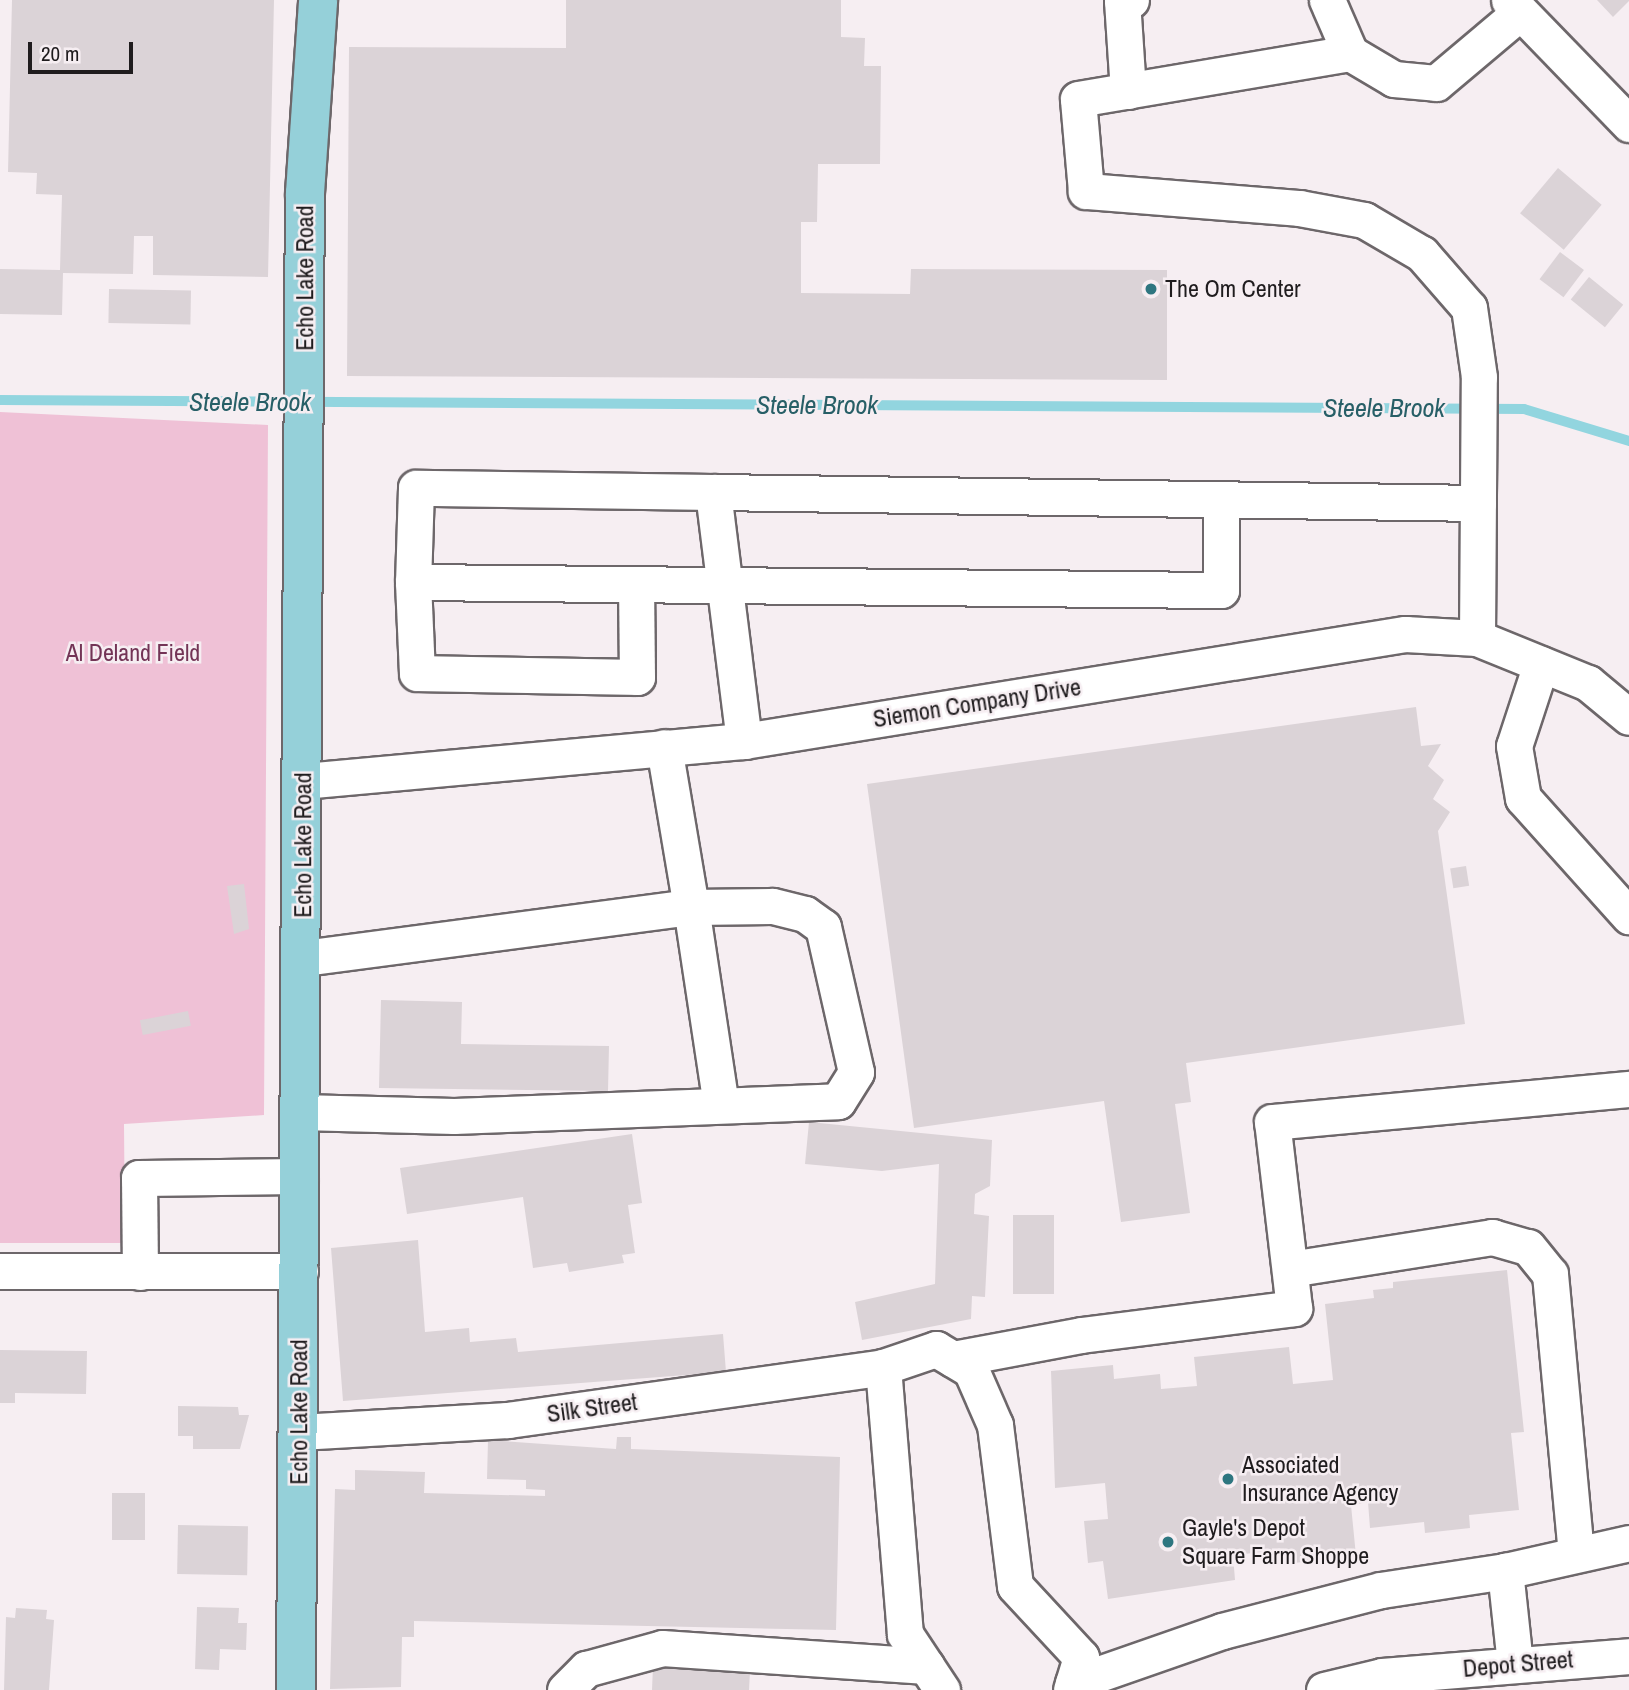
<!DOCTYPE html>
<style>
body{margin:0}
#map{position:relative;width:1629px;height:1690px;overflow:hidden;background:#f6eef2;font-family:"Archivo Narrow",sans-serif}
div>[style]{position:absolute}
.green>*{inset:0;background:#efc1d6}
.stream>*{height:10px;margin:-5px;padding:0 5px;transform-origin:5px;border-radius:5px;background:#92d5df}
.building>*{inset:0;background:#dbd3d7;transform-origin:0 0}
.roads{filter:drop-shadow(2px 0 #6d676a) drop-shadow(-2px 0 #6d676a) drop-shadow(0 2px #6d676a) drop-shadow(0 -2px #6d676a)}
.minor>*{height:35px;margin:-17.5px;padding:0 17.5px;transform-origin:17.5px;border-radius:17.5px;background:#fff}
.major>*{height:38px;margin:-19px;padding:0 19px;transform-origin:19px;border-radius:19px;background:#95d0d9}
.dots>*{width:19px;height:19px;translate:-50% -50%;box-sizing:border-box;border:4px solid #f6eef2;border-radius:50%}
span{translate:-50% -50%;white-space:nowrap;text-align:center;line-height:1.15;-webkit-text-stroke:5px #f6eef2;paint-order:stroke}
.street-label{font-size:24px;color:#1f1c1e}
.poi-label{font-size:24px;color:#1f1c1e}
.left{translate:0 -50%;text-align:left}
.park-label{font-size:24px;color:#733456}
.water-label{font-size:26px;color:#275f67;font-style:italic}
.scale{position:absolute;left:28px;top:42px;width:105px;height:32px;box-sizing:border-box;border:4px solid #1f1c1e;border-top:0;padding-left:9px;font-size:21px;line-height:24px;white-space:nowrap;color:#1f1c1e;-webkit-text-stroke:5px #f6eef2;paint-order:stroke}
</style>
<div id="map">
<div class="green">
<div style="clip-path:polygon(0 412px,268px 425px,264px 1115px,124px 1124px,125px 1243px,0 1243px)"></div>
</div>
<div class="stream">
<div style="left:0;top:400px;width:1524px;rotate:0.34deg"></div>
<div style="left:1524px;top:409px;width:110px;rotate:16.9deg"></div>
</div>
<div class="building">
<div style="clip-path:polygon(12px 0,274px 0,268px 277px,153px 275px,153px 236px,134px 236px,133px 274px,63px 273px,62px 315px,0 314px,0 269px,60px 270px,62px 195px,36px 194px,37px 173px,8px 172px)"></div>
<div style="clip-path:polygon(566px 0,841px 0,841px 37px,865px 38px,864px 66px,881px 66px,880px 164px,818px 164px,817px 222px,801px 222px,801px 293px,910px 294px,911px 269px,1167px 270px,1167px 380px,347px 376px,349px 47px,566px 48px)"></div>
<div style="clip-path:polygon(1597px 0,1629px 0,1629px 1px,1613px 17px)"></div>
<div style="left:1558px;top:168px;width:57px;height:59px;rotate:40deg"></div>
<div style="left:1560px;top:252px;width:30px;height:34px;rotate:37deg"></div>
<div style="left:1589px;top:277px;width:44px;height:29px;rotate:39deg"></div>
<div style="left:109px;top:289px;width:82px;height:34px;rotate:1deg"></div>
<div style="clip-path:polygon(1416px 707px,1421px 746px,1441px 744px,1428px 766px,1444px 780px,1433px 799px,1450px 812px,1438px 831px,1465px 1024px,1186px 1063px,1191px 1102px,1175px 1104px,1190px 1213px,1121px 1222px,1104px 1101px,914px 1128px,867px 784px)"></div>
<div style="left:1466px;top:866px;width:20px;height:16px;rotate:81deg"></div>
<div style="clip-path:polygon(244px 884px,249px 929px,234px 934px,227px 886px)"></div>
<div style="clip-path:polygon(381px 1000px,462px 1002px,461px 1044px,609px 1046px,608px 1091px,379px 1088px)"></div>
<div style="left:188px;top:1011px;width:15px;height:49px;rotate:79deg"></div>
<div style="clip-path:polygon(809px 1122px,992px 1140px,990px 1186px,975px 1194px,974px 1214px,989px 1216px,985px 1297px,972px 1296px,971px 1319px,862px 1340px,855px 1302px,935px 1284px,939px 1164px,882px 1171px,805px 1164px)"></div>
<div style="clip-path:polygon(632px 1134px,642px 1203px,628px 1205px,635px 1253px,622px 1255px,624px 1263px,569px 1272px,567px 1263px,533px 1268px,523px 1197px,407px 1214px,400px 1168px)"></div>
<div style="left:1013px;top:1215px;width:41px;height:79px"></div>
<div style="clip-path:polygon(418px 1240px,425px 1332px,469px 1328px,470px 1342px,516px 1338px,518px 1352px,723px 1334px,726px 1372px,343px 1401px,331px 1248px)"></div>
<div style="clip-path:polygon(1507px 1270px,1524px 1432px,1511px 1433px,1519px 1510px,1469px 1515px,1470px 1528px,1425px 1533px,1424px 1522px,1370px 1528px,1368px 1502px,1351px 1505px,1356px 1556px,1276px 1565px,1275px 1551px,1233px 1555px,1235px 1580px,1108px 1599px,1103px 1561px,1088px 1563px,1084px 1521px,1108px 1519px,1105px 1483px,1055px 1488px,1051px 1371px,1113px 1365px,1114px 1379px,1160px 1374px,1161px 1389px,1197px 1386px,1194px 1357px,1289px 1347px,1293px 1384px,1333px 1380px,1325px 1304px,1374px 1298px,1373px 1290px,1393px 1288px,1393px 1282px)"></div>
<div style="clip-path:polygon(0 1350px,87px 1351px,86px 1394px,15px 1393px,15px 1403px,0 1403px)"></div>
<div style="clip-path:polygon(178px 1406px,238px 1407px,239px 1415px,249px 1415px,240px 1449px,193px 1449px,193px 1436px,178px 1436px)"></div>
<div style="clip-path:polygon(617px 1437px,631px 1437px,631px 1449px,840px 1457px,836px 1630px,414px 1621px,414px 1637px,402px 1637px,401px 1687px,330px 1689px,335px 1489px,355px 1490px,355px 1470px,425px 1472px,424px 1493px,545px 1496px,545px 1490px,526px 1489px,526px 1480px,487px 1479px,488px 1440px,616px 1449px)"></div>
<div style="left:112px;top:1493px;width:33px;height:47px"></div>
<div style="left:178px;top:1525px;width:70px;height:49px;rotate:1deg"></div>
<div style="clip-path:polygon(197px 1607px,239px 1608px,238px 1623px,247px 1623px,246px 1650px,220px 1649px,219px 1670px,195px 1669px)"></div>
<div style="clip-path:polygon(16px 1608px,47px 1610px,46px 1619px,54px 1620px,49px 1690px,4px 1690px,6px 1617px,15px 1618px)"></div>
<div style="clip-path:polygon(653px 1666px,750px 1671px,749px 1690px,652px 1690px)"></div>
</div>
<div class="roads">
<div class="minor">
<div style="left:1327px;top:0;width:58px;rotate:66.5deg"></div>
<div style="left:1509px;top:0;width:173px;rotate:45.9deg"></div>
<div style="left:1128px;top:91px;width:90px;rotate:-93.8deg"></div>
<div style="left:1122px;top:1px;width:9px;rotate:-6deg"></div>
<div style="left:713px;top:492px;width:297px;rotate:-179.2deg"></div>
<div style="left:416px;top:488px;width:94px;rotate:91.8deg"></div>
<div style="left:413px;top:582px;width:808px;rotate:0.57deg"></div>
<div style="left:1221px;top:590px;width:91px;rotate:-90deg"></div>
<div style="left:413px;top:582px;width:91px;rotate:87.5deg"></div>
<div style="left:417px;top:673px;width:220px;rotate:1deg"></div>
<div style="left:637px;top:677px;width:90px;rotate:-90.6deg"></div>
<div style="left:1477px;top:638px;width:261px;rotate:-89.6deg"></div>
<div style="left:1479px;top:377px;width:70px;rotate:-98.2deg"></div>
<div style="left:1469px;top:308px;width:72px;rotate:-131deg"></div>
<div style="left:1422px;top:254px;width:67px;rotate:-149.6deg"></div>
<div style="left:1364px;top:220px;width:66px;rotate:-169.5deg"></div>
<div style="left:1299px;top:208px;width:214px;rotate:-175.4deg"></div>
<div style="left:1086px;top:191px;width:92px;rotate:-95deg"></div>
<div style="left:1078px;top:99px;width:276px;rotate:-9.6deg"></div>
<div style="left:1350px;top:53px;width:51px;rotate:30.6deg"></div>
<div style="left:1394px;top:79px;width:42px;rotate:5.4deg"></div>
<div style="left:1436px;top:83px;width:109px;rotate:-40.1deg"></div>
<div style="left:1541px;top:664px;width:86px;rotate:108.2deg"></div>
<div style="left:1514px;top:746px;width:53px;rotate:80.2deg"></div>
<div style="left:1523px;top:798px;width:159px;rotate:48.1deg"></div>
<div style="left:744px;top:741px;width:251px;rotate:-97.1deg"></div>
<div style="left:713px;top:492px;width:765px;rotate:0.82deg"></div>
<div style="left:303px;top:781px;width:443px;rotate:-5.2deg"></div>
<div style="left:744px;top:741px;width:670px;rotate:-9.2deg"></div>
<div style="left:1405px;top:634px;width:72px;rotate:3.2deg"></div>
<div style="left:1477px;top:638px;width:120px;rotate:22.1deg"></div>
<div style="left:1588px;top:683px;width:53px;rotate:39.7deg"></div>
<div style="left:303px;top:958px;width:391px;rotate:-7.5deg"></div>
<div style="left:691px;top:907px;width:162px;rotate:-99.6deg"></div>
<div style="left:300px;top:1112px;width:154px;rotate:1.5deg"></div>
<div style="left:454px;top:1116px;width:384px;rotate:-2.2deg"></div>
<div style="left:838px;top:1101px;width:34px;rotate:-58deg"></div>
<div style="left:856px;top:1072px;width:149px;rotate:-102.8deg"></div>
<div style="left:823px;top:927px;width:22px;rotate:-144deg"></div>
<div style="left:805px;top:914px;width:34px;rotate:-166deg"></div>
<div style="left:772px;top:906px;width:81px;rotate:179.3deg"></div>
<div style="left:691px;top:907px;width:200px;rotate:81.4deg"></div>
<div style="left:1290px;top:1269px;width:205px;rotate:-9deg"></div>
<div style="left:1492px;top:1237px;width:37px;rotate:16deg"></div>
<div style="left:1528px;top:1247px;width:35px;rotate:51deg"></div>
<div style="left:1550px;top:1274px;width:281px;rotate:84.7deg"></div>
<div style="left:0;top:1271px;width:300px"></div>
<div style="left:140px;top:1272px;width:94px;rotate:-90.6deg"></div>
<div style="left:139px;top:1178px;width:161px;rotate:-0.7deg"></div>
<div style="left:953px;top:1359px;width:130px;rotate:-10.6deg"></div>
<div style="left:1081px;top:1335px;width:215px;rotate:-7.2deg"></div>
<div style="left:1294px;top:1308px;width:187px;rotate:-96.7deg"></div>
<div style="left:1272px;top:1122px;width:359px;rotate:-5.3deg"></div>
<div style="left:883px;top:1367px;width:56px;rotate:-18.8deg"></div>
<div style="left:936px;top:1349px;width:41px;rotate:31deg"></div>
<div style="left:971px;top:1370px;width:60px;rotate:66.4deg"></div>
<div style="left:995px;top:1425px;width:162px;rotate:82.9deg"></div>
<div style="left:1015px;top:1586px;width:97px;rotate:47.1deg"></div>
<div style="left:1081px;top:1657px;width:34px;rotate:107deg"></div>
<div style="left:299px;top:1432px;width:209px;rotate:-3.3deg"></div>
<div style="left:508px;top:1420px;width:379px;rotate:-8deg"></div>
<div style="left:883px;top:1367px;width:268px;rotate:85.3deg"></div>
<div style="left:905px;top:1634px;width:67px;rotate:56.5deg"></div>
<div style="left:1515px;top:1664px;width:94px;rotate:-96.1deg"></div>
<div style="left:1505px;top:1571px;width:127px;rotate:-12.7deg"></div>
<div style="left:1073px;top:1683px;width:158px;rotate:-19.2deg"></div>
<div style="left:1222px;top:1631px;width:164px;rotate:-14.5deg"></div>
<div style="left:1381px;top:1590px;width:125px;rotate:-8.7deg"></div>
<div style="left:565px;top:1690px;width:30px;rotate:-45deg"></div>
<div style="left:586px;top:1669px;width:79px;rotate:-15.4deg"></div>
<div style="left:662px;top:1648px;width:265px;rotate:3.9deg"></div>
<div style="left:1324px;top:1690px;width:60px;rotate:-13.6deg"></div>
<div style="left:1382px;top:1676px;width:248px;rotate:-4.6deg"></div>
</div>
<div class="major">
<div style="left:296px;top:1690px;width:1497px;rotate:-89.66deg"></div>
<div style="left:305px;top:193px;width:193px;rotate:-86.1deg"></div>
</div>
</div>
<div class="dots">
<div style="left:1151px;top:289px;background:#2e7680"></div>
<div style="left:1228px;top:1479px;background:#2e7680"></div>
<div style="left:1168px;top:1542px;background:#2e7680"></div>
</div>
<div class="street-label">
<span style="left:305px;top:278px;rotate:-90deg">Echo Lake Road</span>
<span style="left:977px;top:703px;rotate:-9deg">Siemon Company Drive</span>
<span style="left:303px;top:845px;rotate:-90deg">Echo Lake Road</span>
<span style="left:592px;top:1408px;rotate:-8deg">Silk Street</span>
<span style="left:299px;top:1412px;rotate:-90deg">Echo Lake Road</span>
<span style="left:1518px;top:1664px;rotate:-5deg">Depot Street</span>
</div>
<div class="poi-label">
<span class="left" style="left:1165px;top:289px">The Om Center</span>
<span class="left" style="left:1242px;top:1479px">Associated<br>Insurance Agency</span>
<span class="left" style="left:1182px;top:1542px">Gayle's Depot<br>Square Farm Shoppe</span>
</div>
<div class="park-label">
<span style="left:133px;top:653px">Al Deland Field</span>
</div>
<div class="water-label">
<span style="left:250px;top:402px">Steele Brook</span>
<span style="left:817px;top:405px">Steele Brook</span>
<span style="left:1384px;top:408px">Steele Brook</span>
</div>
<div class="scale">20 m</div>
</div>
